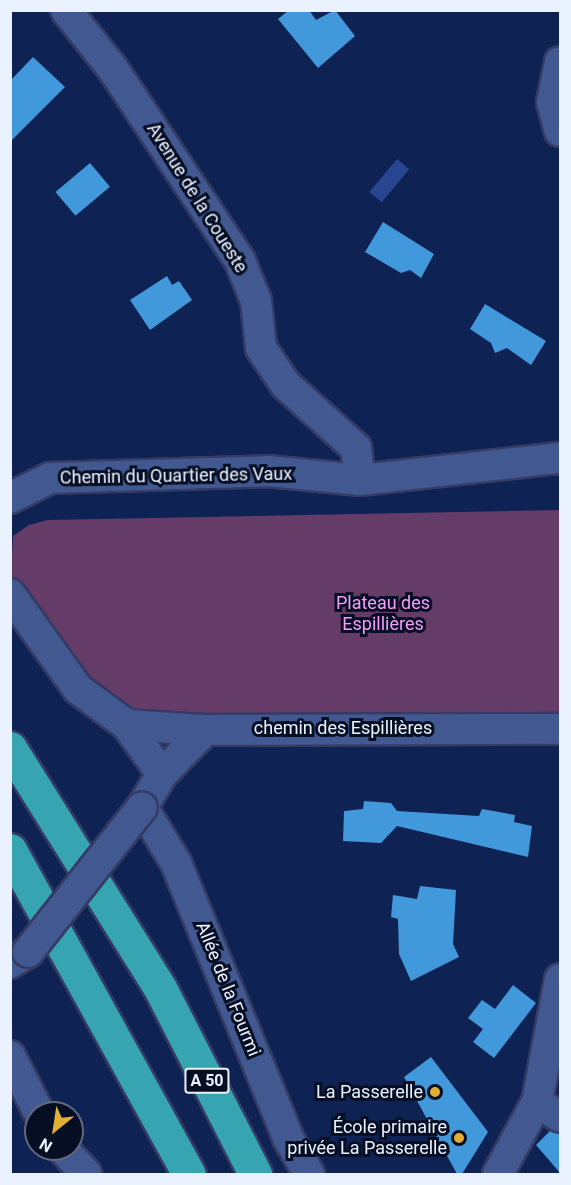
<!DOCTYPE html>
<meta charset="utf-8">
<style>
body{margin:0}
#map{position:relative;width:571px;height:1185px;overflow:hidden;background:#0f2254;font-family:Roboto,sans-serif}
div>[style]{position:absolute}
.green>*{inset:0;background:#653b68}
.water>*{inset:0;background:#284591;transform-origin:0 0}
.building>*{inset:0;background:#4198da;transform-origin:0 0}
.roads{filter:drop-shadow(2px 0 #343b64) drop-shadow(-2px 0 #343b64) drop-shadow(0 2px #343b64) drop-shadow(0 -2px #343b64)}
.minor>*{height:30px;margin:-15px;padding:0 15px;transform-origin:15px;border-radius:15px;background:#415990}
.highway>*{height:33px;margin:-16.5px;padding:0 16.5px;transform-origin:16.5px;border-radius:16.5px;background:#37a5b1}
.bridges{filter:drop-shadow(2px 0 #343b64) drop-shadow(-2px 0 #343b64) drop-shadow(0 2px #343b64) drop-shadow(0 -2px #343b64)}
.minor-bridge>*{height:30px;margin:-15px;padding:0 15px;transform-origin:15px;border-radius:15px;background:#415990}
.dots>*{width:16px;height:16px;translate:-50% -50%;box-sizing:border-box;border:3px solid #060e24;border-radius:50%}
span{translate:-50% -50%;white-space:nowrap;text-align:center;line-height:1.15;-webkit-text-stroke:6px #060e24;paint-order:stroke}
.shield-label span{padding:2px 4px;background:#060e24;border:2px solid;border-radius:4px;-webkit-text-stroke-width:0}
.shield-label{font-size:16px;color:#ebf2ff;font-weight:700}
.street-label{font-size:18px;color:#ebf2ff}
.park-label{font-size:18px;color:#f59cfa}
.poi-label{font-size:18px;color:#ebf2ff}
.right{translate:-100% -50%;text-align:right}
.frame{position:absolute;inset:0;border:12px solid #ebf2ff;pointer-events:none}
.north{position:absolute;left:24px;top:1101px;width:60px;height:60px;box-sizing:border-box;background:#060e24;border:2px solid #62697c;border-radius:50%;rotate:210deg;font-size:16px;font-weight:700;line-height:24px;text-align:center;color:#ebf2ff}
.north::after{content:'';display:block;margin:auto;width:21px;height:27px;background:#e1af34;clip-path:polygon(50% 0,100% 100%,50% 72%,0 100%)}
</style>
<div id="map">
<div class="green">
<div style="clip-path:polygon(560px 510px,560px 714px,168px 717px,137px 709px,104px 697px,80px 676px,11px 580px,13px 536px,29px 525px,48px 520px)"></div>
</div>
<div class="water">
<div style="left:397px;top:159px;width:16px;height:43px;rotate:40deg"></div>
</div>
<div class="building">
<div style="clip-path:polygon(289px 10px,309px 10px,316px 20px,335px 10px,355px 36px,318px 68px,278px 19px)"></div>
<div style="clip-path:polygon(33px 57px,65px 87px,10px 142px,10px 81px)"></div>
<div style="left:90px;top:163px;width:31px;height:45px;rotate:50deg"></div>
<div style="clip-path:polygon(383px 222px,434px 254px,421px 278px,410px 270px,401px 273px,365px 252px)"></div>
<div style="clip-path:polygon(167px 276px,172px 285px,179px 281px,192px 300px,150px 330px,130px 300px)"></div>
<div style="clip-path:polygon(485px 304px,546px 341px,531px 365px,507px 348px,495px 353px,491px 343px,470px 329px)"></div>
<div style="clip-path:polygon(364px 801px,391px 803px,397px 811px,479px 816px,482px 809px,515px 815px,514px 822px,532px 826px,528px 857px,397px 826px,381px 843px,343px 841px,344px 811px,363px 809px)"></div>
<div style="clip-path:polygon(420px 886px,456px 890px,453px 944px,459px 957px,411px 981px,399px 954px,398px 919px,391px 917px,393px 895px,417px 899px)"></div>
<div style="clip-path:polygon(513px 985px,536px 1003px,494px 1058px,473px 1042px,483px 1029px,468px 1018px,482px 1000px,495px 1009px)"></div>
<div style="clip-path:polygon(431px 1057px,488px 1132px,462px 1174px,457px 1174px,404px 1077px)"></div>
<div style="clip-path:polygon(550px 1131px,561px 1134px,561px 1174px,536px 1145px)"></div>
</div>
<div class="roads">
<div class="minor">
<div style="left:66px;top:10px;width:75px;rotate:51.5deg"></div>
<div style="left:113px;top:69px;width:230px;rotate:56.5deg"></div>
<div style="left:240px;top:261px;width:43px;rotate:68.2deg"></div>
<div style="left:256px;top:301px;width:47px;rotate:83.9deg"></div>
<div style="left:261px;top:348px;width:45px;rotate:56deg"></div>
<div style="left:286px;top:385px;width:94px;rotate:42deg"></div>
<div style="left:356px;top:448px;width:32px;rotate:83deg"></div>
<div style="left:560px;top:62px;width:41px;rotate:101.3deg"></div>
<div style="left:552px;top:102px;width:30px;rotate:75deg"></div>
<div style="left:10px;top:498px;width:45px;rotate:-26.6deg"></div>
<div style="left:50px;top:478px;width:218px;rotate:-1.8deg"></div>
<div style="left:268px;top:471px;width:92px;rotate:5.6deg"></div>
<div style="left:360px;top:480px;width:201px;rotate:-6.3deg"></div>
<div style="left:10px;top:594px;width:117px;rotate:54.4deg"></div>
<div style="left:78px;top:689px;width:61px;rotate:36.3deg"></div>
<div style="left:127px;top:725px;width:60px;rotate:54.5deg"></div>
<div style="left:127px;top:725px;width:78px;rotate:3.7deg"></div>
<div style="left:205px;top:730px;width:355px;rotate:-0.2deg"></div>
<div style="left:205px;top:730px;width:62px;rotate:134.3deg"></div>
<div style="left:162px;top:774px;width:39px;rotate:121deg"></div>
<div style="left:142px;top:807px;width:66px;rotate:58.7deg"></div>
<div style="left:176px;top:863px;width:297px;rotate:67.8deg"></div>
<div style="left:288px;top:1138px;width:42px;rotate:59.7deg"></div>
<div style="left:10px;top:963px;width:21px;rotate:-31deg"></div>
<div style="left:10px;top:1056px;width:64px;rotate:63deg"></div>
<div style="left:537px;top:1102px;width:27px;rotate:33deg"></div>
<div style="left:63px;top:1149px;width:34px;rotate:47deg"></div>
<div style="left:498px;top:1174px;width:82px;rotate:-61.6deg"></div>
<div style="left:537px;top:1102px;width:125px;rotate:-79.4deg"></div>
</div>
<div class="highway">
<div style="left:10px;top:748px;width:283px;rotate:58deg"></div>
<div style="left:160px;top:988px;width:209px;rotate:62.9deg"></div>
<div style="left:10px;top:850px;width:370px;rotate:61.1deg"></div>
</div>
</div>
<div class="bridges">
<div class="minor-bridge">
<div style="left:28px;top:952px;width:184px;rotate:-51.8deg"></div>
</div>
</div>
<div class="dots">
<div style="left:435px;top:1092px;background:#e1af34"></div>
<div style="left:459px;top:1138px;background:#e1af34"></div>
</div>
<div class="shield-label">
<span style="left:207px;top:1081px">A 50</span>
</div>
<div class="street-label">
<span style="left:197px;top:198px;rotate:58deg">Avenue de la Coueste</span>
<span style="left:176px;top:476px;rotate:-1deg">Chemin du Quartier des Vaux</span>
<span style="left:343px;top:728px">chemin des Espillières</span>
<span style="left:228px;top:989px;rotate:68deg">Allée de la Fourmi</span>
</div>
<div class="park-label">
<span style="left:383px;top:614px">Plateau des<br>Espillières</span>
</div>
<div class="poi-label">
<span class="right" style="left:423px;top:1092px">La Passerelle</span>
<span class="right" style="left:447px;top:1138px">École primaire<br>privée La Passerelle</span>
</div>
<div class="frame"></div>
<div class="north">N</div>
</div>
